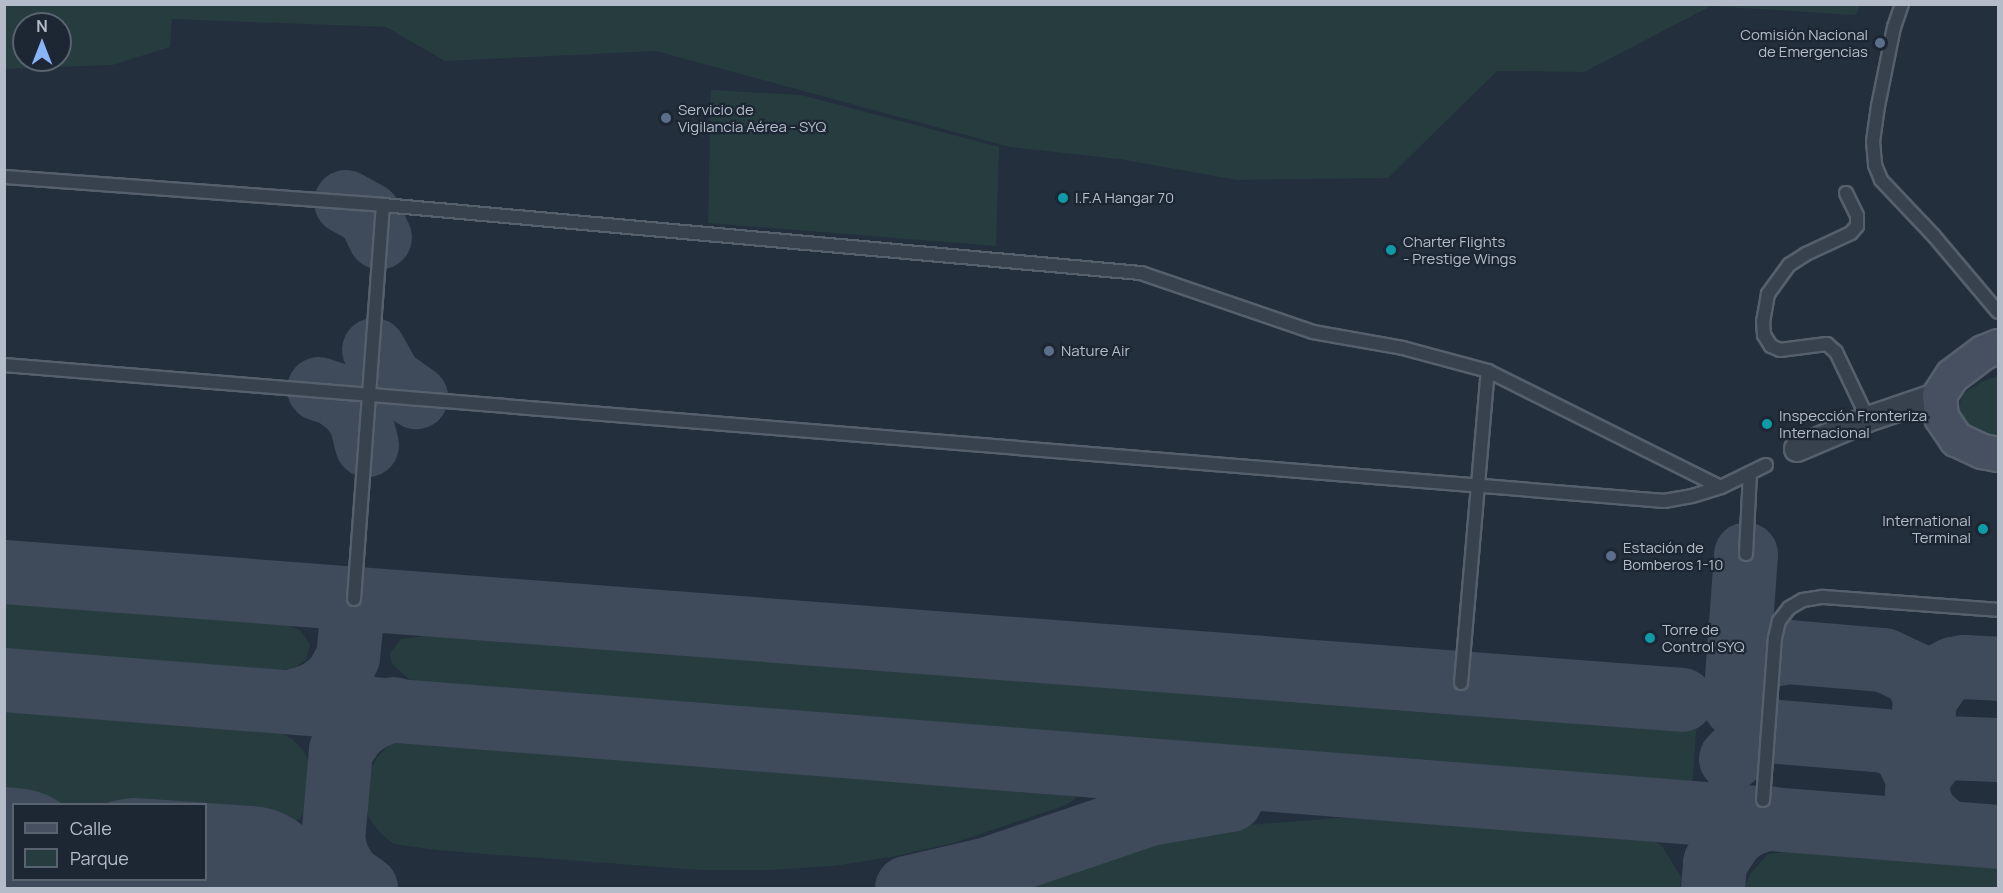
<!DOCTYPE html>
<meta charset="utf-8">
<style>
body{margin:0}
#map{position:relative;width:2003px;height:893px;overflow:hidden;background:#242f3e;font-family:Manrope,sans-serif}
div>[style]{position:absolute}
.green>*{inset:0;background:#263c3f}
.taxiway>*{height:64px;margin:-32px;padding:0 32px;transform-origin:32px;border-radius:32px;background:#3f4a5a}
.runway>*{height:164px;margin:-82px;padding:0 82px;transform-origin:82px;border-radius:82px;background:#3f4a5a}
.roads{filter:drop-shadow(2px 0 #565f6c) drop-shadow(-2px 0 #565f6c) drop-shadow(0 2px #565f6c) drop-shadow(0 -2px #565f6c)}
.service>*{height:12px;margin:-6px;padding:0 6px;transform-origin:6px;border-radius:6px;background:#38414e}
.minor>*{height:24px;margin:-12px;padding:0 12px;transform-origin:12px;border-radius:12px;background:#38414e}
.secondary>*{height:33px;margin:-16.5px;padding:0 16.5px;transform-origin:16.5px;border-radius:16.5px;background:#465061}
.dots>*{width:16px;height:16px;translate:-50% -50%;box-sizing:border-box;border:3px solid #1d2633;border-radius:50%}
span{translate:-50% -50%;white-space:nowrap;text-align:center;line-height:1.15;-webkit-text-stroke:4.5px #1d2633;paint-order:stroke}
.poi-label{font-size:15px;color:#b4bcc9}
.right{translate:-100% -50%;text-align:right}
.left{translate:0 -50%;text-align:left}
.frame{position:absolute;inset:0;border:6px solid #b4bcc9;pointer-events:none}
.legend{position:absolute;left:12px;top:803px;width:195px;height:78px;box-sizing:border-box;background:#1d2633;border:2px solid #59626f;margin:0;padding:8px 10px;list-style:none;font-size:18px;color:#b4bcc9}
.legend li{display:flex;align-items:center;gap:12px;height:30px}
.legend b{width:30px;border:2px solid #59626f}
.north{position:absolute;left:12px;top:12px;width:60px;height:60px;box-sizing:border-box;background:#1d2633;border:2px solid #59626f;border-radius:50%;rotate:0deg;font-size:16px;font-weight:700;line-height:24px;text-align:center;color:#b4bcc9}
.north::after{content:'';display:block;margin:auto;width:21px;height:27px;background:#8ab4f8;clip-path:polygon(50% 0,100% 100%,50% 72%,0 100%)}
</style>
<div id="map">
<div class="green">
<div style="clip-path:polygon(evenodd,4px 5px,5px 4px,1860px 5px,1856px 15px,1711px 6px,1584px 72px,1497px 71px,1388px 178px,1237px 180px,1120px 159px,1010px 147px,656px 51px,445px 61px,386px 27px,172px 19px,170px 47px,112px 65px,5px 69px,4px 5px,24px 24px,60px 24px,60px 60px,24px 60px,24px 24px)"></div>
<div style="clip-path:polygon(711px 90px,801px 95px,999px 147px,996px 246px,708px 223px)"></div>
<div style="clip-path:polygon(1998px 376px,1998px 436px,1974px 431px,1961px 420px,1958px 407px,1964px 393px,1983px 381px)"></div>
<div style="clip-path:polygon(5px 592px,262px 611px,262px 622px,282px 622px,301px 631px,310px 645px,306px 660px,289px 671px,5px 649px)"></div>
<div style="clip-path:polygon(435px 625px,1697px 719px,1692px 788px,440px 684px,409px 679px,392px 664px,390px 653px,401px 639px,434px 635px)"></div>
<div style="clip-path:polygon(4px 708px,278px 731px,292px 739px,303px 750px,311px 766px,309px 804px,300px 818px,282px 832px,259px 835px,206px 831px,206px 804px,14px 804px,13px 815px,5px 815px)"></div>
<div style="clip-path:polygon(407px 739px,1071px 795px,1076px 798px,1066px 805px,954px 843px,891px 857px,834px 866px,770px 870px,698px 870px,436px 850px,394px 844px,381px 834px,369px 818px,365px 803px,367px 779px,377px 757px,391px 744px)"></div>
<div style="clip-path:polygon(1337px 818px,1437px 818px,1647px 836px,1662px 846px,1681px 877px,1680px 888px,1026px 888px,1085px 865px,1177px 838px,1249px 825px)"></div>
<div style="clip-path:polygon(1795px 851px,1998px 866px,1998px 888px,1744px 888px,1751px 873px,1768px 854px)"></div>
</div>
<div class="taxiway">
<div style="left:346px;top:202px;width:26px;rotate:29deg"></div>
<div style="left:369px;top:215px;width:25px;rotate:64deg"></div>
<div style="left:374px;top:350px;width:33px;rotate:61deg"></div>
<div style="left:390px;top:379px;width:32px;rotate:35deg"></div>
<div style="left:319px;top:389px;width:18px;rotate:19deg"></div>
<div style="left:336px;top:395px;width:19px;rotate:39deg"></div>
<div style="left:351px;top:407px;width:17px;rotate:54deg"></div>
<div style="left:361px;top:421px;width:25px;rotate:76deg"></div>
<div style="left:4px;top:572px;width:1683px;rotate:4.36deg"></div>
<div style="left:4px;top:680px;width:2000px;rotate:4.5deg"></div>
<div style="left:1737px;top:683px;width:16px;rotate:-63deg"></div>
<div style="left:1744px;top:669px;width:15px;rotate:-42deg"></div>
<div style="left:1755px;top:659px;width:34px;rotate:-12deg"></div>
<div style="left:1788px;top:652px;width:96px;rotate:4.8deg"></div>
<div style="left:1884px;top:660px;width:35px;rotate:25deg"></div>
<div style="left:1916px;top:675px;width:26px;rotate:69deg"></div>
<div style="left:1925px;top:699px;width:94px;rotate:94.9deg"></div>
<div style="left:1917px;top:793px;width:22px;rotate:69deg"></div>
<div style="left:1925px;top:814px;width:28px;rotate:41deg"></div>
<div style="left:1925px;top:699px;width:29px;rotate:-55deg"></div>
<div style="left:1942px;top:675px;width:13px;rotate:-29deg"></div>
<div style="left:1953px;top:669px;width:11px;rotate:-10deg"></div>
<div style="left:1964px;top:667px;width:34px;rotate:3deg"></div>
<div style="left:292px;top:702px;width:26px;rotate:-18deg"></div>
<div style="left:317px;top:694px;width:24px;rotate:-38deg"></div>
<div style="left:336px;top:679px;width:25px;rotate:-61deg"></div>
<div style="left:348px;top:657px;width:58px;rotate:-84.1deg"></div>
<div style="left:1735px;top:705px;width:151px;rotate:-85.8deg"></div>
<div style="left:1731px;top:759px;width:30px;rotate:-46deg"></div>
<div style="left:1752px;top:737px;width:16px;rotate:-22deg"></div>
<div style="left:1767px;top:731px;width:118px;rotate:4.8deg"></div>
<div style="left:1885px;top:741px;width:12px;rotate:20deg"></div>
<div style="left:1896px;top:745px;width:13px;rotate:42deg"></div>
<div style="left:1906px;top:754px;width:27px;rotate:63deg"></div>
<div style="left:1918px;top:778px;width:24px;rotate:-55deg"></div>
<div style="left:1932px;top:758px;width:17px;rotate:-36deg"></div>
<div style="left:1946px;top:748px;width:52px;rotate:2.2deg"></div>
<div style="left:285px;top:888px;width:37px;rotate:-33deg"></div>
<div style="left:316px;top:868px;width:16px;rotate:-52deg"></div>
<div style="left:326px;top:855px;width:17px;rotate:-65deg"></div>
<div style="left:366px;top:888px;width:21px;rotate:-145deg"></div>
<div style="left:349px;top:876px;width:20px;rotate:-123deg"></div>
<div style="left:338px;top:859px;width:20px;rotate:-105deg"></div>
<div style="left:333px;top:840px;width:90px;rotate:-84.9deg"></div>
<div style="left:341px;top:750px;width:27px;rotate:-54deg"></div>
<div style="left:357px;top:728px;width:20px;rotate:-33deg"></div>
<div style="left:374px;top:717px;width:22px;rotate:-21deg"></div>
<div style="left:907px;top:888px;width:83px;rotate:-13.2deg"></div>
<div style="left:988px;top:869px;width:171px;rotate:-18.8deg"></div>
<div style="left:1150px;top:814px;width:82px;rotate:-9.8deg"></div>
<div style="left:1713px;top:888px;width:25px;rotate:-85deg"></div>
<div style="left:1715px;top:863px;width:30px;rotate:-57deg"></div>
<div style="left:1731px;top:838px;width:17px;rotate:-40deg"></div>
<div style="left:1744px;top:827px;width:26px;rotate:-21deg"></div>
</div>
<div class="runway">
<div style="left:4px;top:869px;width:10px;rotate:6deg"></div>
<div style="left:135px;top:880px;width:115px;rotate:4deg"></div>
</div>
<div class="roads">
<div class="service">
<div style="left:1902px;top:4px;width:24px;rotate:109deg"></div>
<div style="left:1894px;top:27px;width:81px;rotate:101.4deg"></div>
<div style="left:1878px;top:106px;width:35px;rotate:98deg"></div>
<div style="left:1873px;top:141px;width:24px;rotate:85deg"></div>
<div style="left:1875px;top:165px;width:16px;rotate:68deg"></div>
<div style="left:1881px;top:180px;width:77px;rotate:46.6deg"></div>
<div style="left:1934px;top:236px;width:99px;rotate:49.9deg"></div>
<div style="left:4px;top:177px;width:380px;rotate:4.2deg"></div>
<div style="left:383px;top:205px;width:761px;rotate:5.13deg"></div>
<div style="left:1141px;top:273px;width:182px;rotate:18.9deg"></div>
<div style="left:1313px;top:332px;width:91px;rotate:10.1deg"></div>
<div style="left:1403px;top:348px;width:88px;rotate:15.1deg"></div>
<div style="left:1488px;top:371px;width:260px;rotate:26.5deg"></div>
<div style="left:1846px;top:193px;width:25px;rotate:64deg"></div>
<div style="left:1857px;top:216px;width:10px;rotate:90deg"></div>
<div style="left:1857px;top:226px;width:9px;rotate:131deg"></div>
<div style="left:1851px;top:233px;width:50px;rotate:155deg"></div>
<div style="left:1806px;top:254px;width:20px;rotate:147deg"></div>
<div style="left:1789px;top:265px;width:36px;rotate:126deg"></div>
<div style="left:1768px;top:294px;width:27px;rotate:100deg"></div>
<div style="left:1763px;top:321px;width:14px;rotate:86deg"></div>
<div style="left:1764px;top:335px;width:13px;rotate:58deg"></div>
<div style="left:1771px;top:346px;width:10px;rotate:24deg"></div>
<div style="left:1780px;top:350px;width:47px;rotate:-7.3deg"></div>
<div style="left:1827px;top:344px;width:12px;rotate:42deg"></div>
<div style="left:1836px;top:352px;width:74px;rotate:64.5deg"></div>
<div style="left:4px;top:365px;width:1666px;rotate:4.68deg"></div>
<div style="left:1664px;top:501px;width:28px;rotate:-10deg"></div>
<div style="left:1692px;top:496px;width:30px;rotate:-17deg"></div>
<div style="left:1721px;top:487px;width:50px;rotate:-26.1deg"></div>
<div style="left:1746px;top:554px;width:81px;rotate:-87.2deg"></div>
<div style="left:354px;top:599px;width:395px;rotate:-85.8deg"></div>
<div style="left:1461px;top:683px;width:313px;rotate:-85.1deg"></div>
<div style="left:1763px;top:800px;width:162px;rotate:-85.8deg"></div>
<div style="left:1775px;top:638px;width:17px;rotate:-77deg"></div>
<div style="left:1779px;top:621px;width:16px;rotate:-52deg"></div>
<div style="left:1789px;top:608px;width:16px;rotate:-30deg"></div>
<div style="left:1803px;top:600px;width:20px;rotate:-9deg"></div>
<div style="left:1823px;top:597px;width:175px;rotate:4.2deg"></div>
</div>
<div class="minor">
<div style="left:1797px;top:449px;width:77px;rotate:-22.9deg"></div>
<div style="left:1868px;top:419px;width:75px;rotate:-18.7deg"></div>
</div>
<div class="secondary">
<div style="left:1998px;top:346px;width:16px;rotate:158deg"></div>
<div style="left:1983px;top:352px;width:39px;rotate:143deg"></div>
<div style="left:1952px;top:375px;width:24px;rotate:123deg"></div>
<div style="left:1939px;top:395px;width:22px;rotate:85deg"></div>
<div style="left:1941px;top:417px;width:27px;rotate:56deg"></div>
<div style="left:1956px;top:439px;width:29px;rotate:25deg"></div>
<div style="left:1982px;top:451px;width:16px;rotate:11deg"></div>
</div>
</div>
<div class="dots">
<div style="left:1880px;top:43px;background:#5c6f8a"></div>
<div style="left:666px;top:118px;background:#5c6f8a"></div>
<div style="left:1063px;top:198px;background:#0f9aa8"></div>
<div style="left:1391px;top:250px;background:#0f9aa8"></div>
<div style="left:1049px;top:351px;background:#5c6f8a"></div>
<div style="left:1767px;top:424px;background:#0f9aa8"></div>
<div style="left:1983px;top:529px;background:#0f9aa8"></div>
<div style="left:1611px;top:556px;background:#5c6f8a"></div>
<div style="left:1650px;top:638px;background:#0f9aa8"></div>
</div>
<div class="poi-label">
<span class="right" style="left:1868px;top:43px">Comisión Nacional<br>de Emergencias</span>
<span class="left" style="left:678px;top:118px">Servicio de<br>Vigilancia Aérea - SYQ</span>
<span class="left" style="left:1075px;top:198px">I.F.A Hangar 70</span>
<span class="left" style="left:1403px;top:250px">Charter Flights<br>- Prestige Wings</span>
<span class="left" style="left:1061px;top:351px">Nature Air</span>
<span class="left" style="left:1779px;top:424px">Inspección Fronteriza<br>Internacional</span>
<span class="right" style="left:1971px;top:529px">International<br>Terminal</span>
<span class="left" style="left:1623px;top:556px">Estación de<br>Bomberos 1-10</span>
<span class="left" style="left:1662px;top:638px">Torre de<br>Control SYQ</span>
</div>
<div class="frame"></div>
<ul class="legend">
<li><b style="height:8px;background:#465061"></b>Calle</li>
<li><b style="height:16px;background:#263c3f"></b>Parque</li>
</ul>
<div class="north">N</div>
</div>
